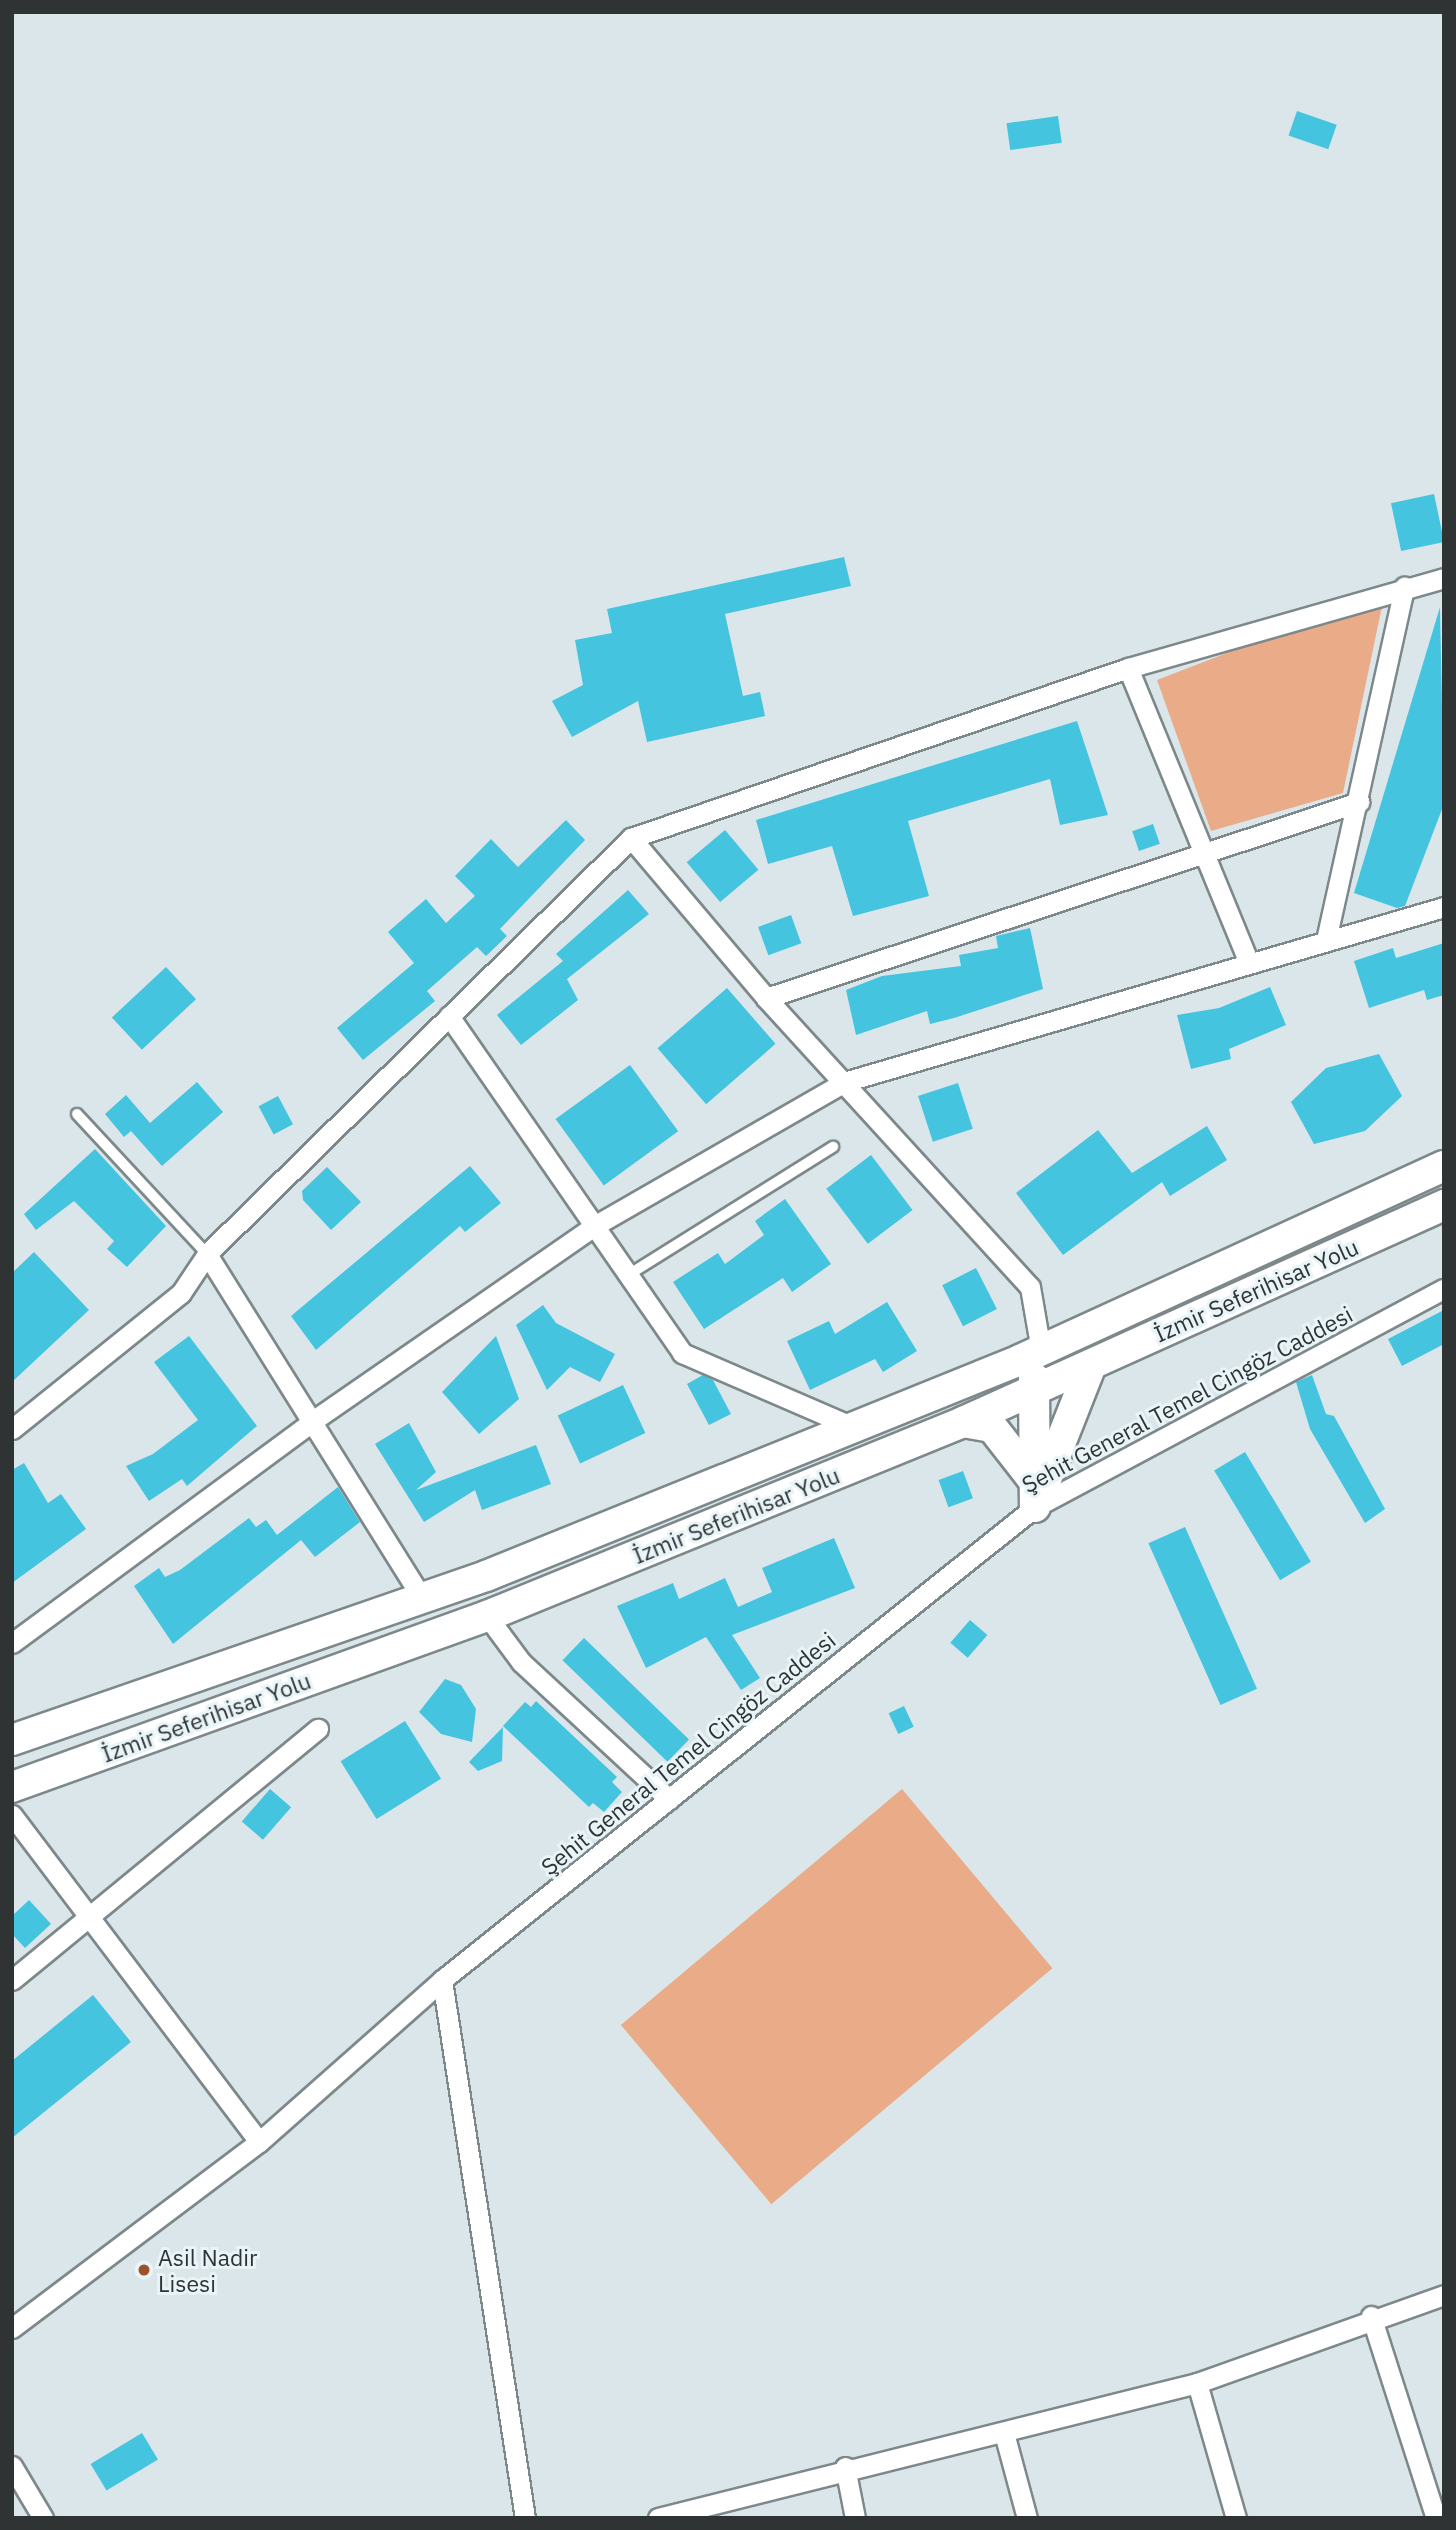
<!DOCTYPE html>
<meta charset="utf-8">
<style>
body{margin:0}
#map{position:relative;width:1456px;height:2530px;overflow:hidden;background:#dae6e9;font-family:"IBM Plex Sans",sans-serif}
div>[style]{position:absolute}
.green>*{inset:0;background:#eaac88;transform-origin:0 0}
.building>*{inset:0;background:#44c4df;transform-origin:0 0}
.roads{filter:drop-shadow(2px 0 #7d888b) drop-shadow(-2px 0 #7d888b) drop-shadow(0 2px #7d888b) drop-shadow(0 -2px #7d888b)}
.lane>*{height:10px;margin:-5px;padding:0 5px;transform-origin:5px;border-radius:5px;background:#fff}
.street>*{height:19px;margin:-9.5px;padding:0 9.5px;transform-origin:9.5px;border-radius:9.5px;background:#fff}
.primary>*{height:30px;margin:-15px;padding:0 15px;transform-origin:15px;border-radius:15px;background:#fff}
.dots>*{width:19px;height:19px;translate:-50% -50%;box-sizing:border-box;border:4px solid #e8f4f7;border-radius:50%}
span{translate:-50% -50%;white-space:nowrap;text-align:center;line-height:1.15;-webkit-text-stroke:6px #e8f4f7;paint-order:stroke}
.street-label{font-size:23px;color:#2f3334}
.poi-label{font-size:23px;color:#2f3334}
.left{translate:0 -50%;text-align:left}
.frame{position:absolute;inset:0;border:14px solid #2f3334;pointer-events:none}
</style>
<div id="map">
<div class="green">
<div style="clip-path:polygon(1385px 592px,1343px 793px,1211px 831px,1157px 680px)"></div>
<div style="left:902px;top:1789px;width:234px;height:367px;rotate:50deg"></div>
</div>
<div class="building">
<div style="left:1297px;top:111px;width:42px;height:26px;rotate:19deg"></div>
<div style="left:1058px;top:116px;width:27px;height:52px;rotate:82deg"></div>
<div style="left:1434px;top:494px;width:49px;height:44px;rotate:78deg"></div>
<div style="clip-path:polygon(844px 557px,851px 586px,725px 614px,743px 696px,760px 692px,765px 716px,647px 742px,638px 701px,572px 737px,552px 701px,583px 685px,575px 640px,612px 633px,607px 609px)"></div>
<div style="clip-path:polygon(1440px 607px,1444px 804px,1405px 906px,1397px 908px,1354px 893px)"></div>
<div style="clip-path:polygon(1077px 721px,1108px 815px,1060px 825px,1050px 779px,908px 821px,929px 896px,853px 916px,832px 846px,768px 864px,756px 820px)"></div>
<div style="clip-path:polygon(566px 820px,585px 840px,500px 929px,507px 936px,486px 956px,477px 947px,427px 991px,435px 1001px,363px 1060px,337px 1028px,414px 963px,388px 932px,426px 899px,446px 923px,475px 896px,455px 876px,491px 839px,518px 867px)"></div>
<div style="left:1153px;top:824px;width:21px;height:22px;rotate:71deg"></div>
<div style="left:725px;top:830px;width:52px;height:50px;rotate:50deg"></div>
<div style="clip-path:polygon(628px 890px,649px 914px,567px 979px,578px 1000px,521px 1045px,497px 1015px,563px 961px,556px 954px)"></div>
<div style="left:791px;top:915px;width:30px;height:35px;rotate:70deg"></div>
<div style="clip-path:polygon(1030px 928px,1043px 989px,954px 1018px,930px 1024px,927px 1011px,856px 1035px,846px 990px,882px 976px,961px 966px,959px 955px,998px 948px,996px 936px)"></div>
<div style="clip-path:polygon(1444px 943px,1444px 995px,1427px 1000px,1424px 990px,1369px 1008px,1354px 961px,1393px 948px,1396px 958px)"></div>
<div style="left:166px;top:967px;width:44px;height:74px;rotate:47deg"></div>
<div style="clip-path:polygon(1270px 987px,1286px 1025px,1229px 1049px,1231px 1059px,1191px 1069px,1177px 1015px,1219px 1008px)"></div>
<div style="left:727px;top:988px;width:74px;height:92px;rotate:49deg"></div>
<div style="clip-path:polygon(1379px 1054px,1402px 1096px,1365px 1131px,1314px 1144px,1291px 1102px,1326px 1068px)"></div>
<div style="left:630px;top:1065px;width:82px;height:92px;rotate:54deg"></div>
<div style="clip-path:polygon(197px 1082px,223px 1112px,162px 1166px,131px 1131px,124px 1137px,105px 1114px,126px 1095px,150px 1123px)"></div>
<div style="left:958px;top:1083px;width:48px;height:42px;rotate:72deg"></div>
<div style="left:278px;top:1096px;width:32px;height:22px;rotate:62deg"></div>
<div style="clip-path:polygon(1207px 1126px,1227px 1160px,1170px 1196px,1162px 1182px,1063px 1255px,1016px 1193px,1098px 1130px,1132px 1173px)"></div>
<div style="clip-path:polygon(95px 1149px,166px 1226px,127px 1267px,107px 1249px,114px 1241px,74px 1201px,36px 1230px,24px 1214px)"></div>
<div style="left:871px;top:1155px;width:69px;height:56px;rotate:53deg"></div>
<div style="clip-path:polygon(470px 1166px,501px 1203px,465px 1232px,460px 1226px,316px 1350px,291px 1316px)"></div>
<div style="clip-path:polygon(327px 1167px,361px 1202px,331px 1230px,303px 1200px,302px 1191px)"></div>
<div style="clip-path:polygon(785px 1199px,831px 1264px,792px 1292px,783px 1278px,704px 1329px,673px 1282px,718px 1253px,725px 1264px,764px 1235px,755px 1221px)"></div>
<div style="clip-path:polygon(34px 1252px,89px 1310px,12px 1382px,12px 1273px)"></div>
<div style="left:976px;top:1268px;width:46px;height:38px;rotate:63deg"></div>
<div style="clip-path:polygon(887px 1302px,917px 1351px,883px 1372px,875px 1359px,810px 1390px,787px 1341px,829px 1321px,835px 1334px)"></div>
<div style="clip-path:polygon(543px 1305px,556px 1323px,615px 1354px,600px 1382px,570px 1367px,547px 1390px,516px 1325px)"></div>
<div style="clip-path:polygon(1444px 1310px,1444px 1344px,1402px 1366px,1388px 1339px)"></div>
<div style="clip-path:polygon(189px 1336px,257px 1426px,187px 1486px,182px 1479px,149px 1501px,126px 1466px,153px 1454px,198px 1420px,154px 1362px)"></div>
<div style="clip-path:polygon(496px 1336px,519px 1399px,479px 1434px,442px 1392px)"></div>
<div style="clip-path:polygon(703px 1375px,713px 1380px,731px 1414px,709px 1425px,687px 1384px)"></div>
<div style="clip-path:polygon(1312px 1375px,1326px 1414px,1334px 1416px,1385px 1509px,1365px 1523px,1310px 1429px,1296px 1382px)"></div>
<div style="left:623px;top:1385px;width:53px;height:72px;rotate:65deg"></div>
<div style="clip-path:polygon(409px 1423px,436px 1472px,416px 1490px,536px 1445px,551px 1484px,482px 1510px,475px 1490px,424px 1522px,375px 1444px)"></div>
<div style="left:1245px;top:1452px;width:128px;height:36px;rotate:59deg"></div>
<div style="clip-path:polygon(24px 1463px,48px 1503px,61px 1494px,86px 1529px,12px 1583px,12px 1470px)"></div>
<div style="left:963px;top:1471px;width:29px;height:26px;rotate:70deg"></div>
<div style="clip-path:polygon(338px 1487px,360px 1522px,315px 1557px,301px 1540px,173px 1644px,134px 1586px,159px 1568px,165px 1577px,180px 1570px,249px 1518px,256px 1527px,266px 1520px,277px 1535px)"></div>
<div style="left:1185px;top:1527px;width:177px;height:40px;rotate:66deg"></div>
<div style="clip-path:polygon(834px 1538px,855px 1588px,732px 1635px,760px 1678px,741px 1690px,706px 1637px,646px 1668px,617px 1606px,673px 1583px,679px 1599px,725px 1578px,738px 1607px,772px 1592px,762px 1568px)"></div>
<div style="left:970px;top:1620px;width:23px;height:30px;rotate:41deg"></div>
<div style="left:584px;top:1638px;width:146px;height:31px;rotate:44deg"></div>
<div style="clip-path:polygon(445px 1679px,461px 1685px,476px 1709px,472px 1742px,441px 1734px,419px 1712px)"></div>
<div style="clip-path:polygon(536px 1701px,617px 1777px,612px 1782px,622px 1792px,604px 1812px,593px 1803px,589px 1807px,503px 1726px,525px 1702px,531px 1707px)"></div>
<div style="left:904px;top:1706px;width:23px;height:17px;rotate:65deg"></div>
<div style="left:405px;top:1721px;width:68px;height:76px;rotate:58deg"></div>
<div style="clip-path:polygon(503px 1727px,502px 1761px,478px 1771px,469px 1762px)"></div>
<div style="left:270px;top:1789px;width:28px;height:43px;rotate:41deg"></div>
<div style="clip-path:polygon(29px 1900px,51px 1924px,25px 1948px,12px 1934px,12px 1916px)"></div>
<div style="clip-path:polygon(93px 1995px,131px 2042px,12px 2138px,12px 2061px)"></div>
<div style="left:142px;top:2433px;width:31px;height:60px;rotate:59deg"></div>
</div>
<div class="roads">
<div class="lane">
<div style="left:77px;top:1114px;width:191px;rotate:47.1deg"></div>
<div style="left:628px;top:1275px;width:242px;rotate:-32deg"></div>
</div>
<div class="street">
<div style="left:1128px;top:668px;width:319px;rotate:67.7deg"></div>
<div style="left:631px;top:838px;width:209px;rotate:49.8deg"></div>
<div style="left:766px;top:998px;width:391px;rotate:47.6deg"></div>
<div style="left:1030px;top:1287px;width:65px;rotate:80.2deg"></div>
<div style="left:1326px;top:940px;width:362px;rotate:-77.5deg"></div>
<div style="left:766px;top:998px;width:625px;rotate:-18.29deg"></div>
<div style="left:449px;top:1016px;width:410px;rotate:55.3deg"></div>
<div style="left:682px;top:1353px;width:189px;rotate:23.4deg"></div>
<div style="left:207px;top:1254px;width:408px;rotate:58deg"></div>
<div style="left:12px;top:1429px;width:217px;rotate:-38.8deg"></div>
<div style="left:181px;top:1293px;width:47px;rotate:-56.3deg"></div>
<div style="left:207px;top:1254px;width:594px;rotate:-44.45deg"></div>
<div style="left:631px;top:838px;width:525px;rotate:-18.88deg"></div>
<div style="left:1128px;top:668px;width:329px;rotate:-15.9deg"></div>
<div style="left:487px;top:1616px;width:57px;rotate:53.5deg"></div>
<div style="left:521px;top:1662px;width:202px;rotate:42.8deg"></div>
<div style="left:12px;top:1643px;width:375px;rotate:-36.4deg"></div>
<div style="left:314px;top:1420px;width:341px;rotate:-34.7deg"></div>
<div style="left:594px;top:1226px;width:289px;rotate:-29.9deg"></div>
<div style="left:844px;top:1082px;width:625px;rotate:-16.26deg"></div>
<div style="left:12px;top:1815px;width:410px;rotate:52.9deg"></div>
<div style="left:12px;top:1980px;width:396px;rotate:-39.4deg"></div>
<div style="left:442px;top:1980px;width:544px;rotate:81.23deg"></div>
<div style="left:1371px;top:2316px;width:212px;rotate:72.2deg"></div>
<div style="left:12px;top:2328px;width:309px;rotate:-37deg"></div>
<div style="left:259px;top:2142px;width:244px;rotate:-41.5deg"></div>
<div style="left:442px;top:1980px;width:759px;rotate:-38.58deg"></div>
<div style="left:1035px;top:1507px;width:463px;rotate:-28.1deg"></div>
<div style="left:1197px;top:2383px;width:141px;rotate:73.9deg"></div>
<div style="left:1004px;top:2433px;width:88px;rotate:74.9deg"></div>
<div style="left:12px;top:2466px;width:61px;rotate:59.2deg"></div>
<div style="left:845px;top:2467px;width:52px;rotate:78.9deg"></div>
<div style="left:658px;top:2518px;width:556px;rotate:-14.06deg"></div>
<div style="left:1197px;top:2383px;width:262px;rotate:-19.6deg"></div>
</div>
<div class="primary">
<div style="left:1034px;top:1378px;width:129px;rotate:89.6deg"></div>
<div style="left:963px;top:1422px;width:29px;rotate:10deg"></div>
<div style="left:992px;top:1427px;width:68px;rotate:52.1deg"></div>
<div style="left:1039px;top:1497px;width:142px;rotate:-68.5deg"></div>
<div style="left:12px;top:1740px;width:502px;rotate:-19.09deg"></div>
<div style="left:486px;top:1576px;width:576px;rotate:-22.02deg"></div>
<div style="left:1020px;top:1360px;width:466px;rotate:-24.6deg"></div>
<div style="left:12px;top:1787px;width:505px;rotate:-19.8deg"></div>
<div style="left:487px;top:1616px;width:514px;rotate:-22.17deg"></div>
<div style="left:963px;top:1422px;width:528px;rotate:-24.28deg"></div>
</div>
</div>
<div class="dots">
<div style="left:144px;top:2270px;background:#995428"></div>
</div>
<div class="street-label">
<span style="left:1256px;top:1290px;rotate:-24deg">İzmir Seferihisar Yolu</span>
<span style="left:1187px;top:1399px;rotate:-28deg">Şehit General Temel Cingöz Caddesi</span>
<span style="left:736px;top:1515px;rotate:-22deg">İzmir Seferihisar Yolu</span>
<span style="left:206px;top:1717px;rotate:-20deg">İzmir Seferihisar Yolu</span>
<span style="left:688px;top:1753px;rotate:-39deg">Şehit General Temel Cingöz Caddesi</span>
</div>
<div class="poi-label">
<span class="left" style="left:158px;top:2270px">Asil Nadir<br>Lisesi</span>
</div>
<div class="frame"></div>
</div>
